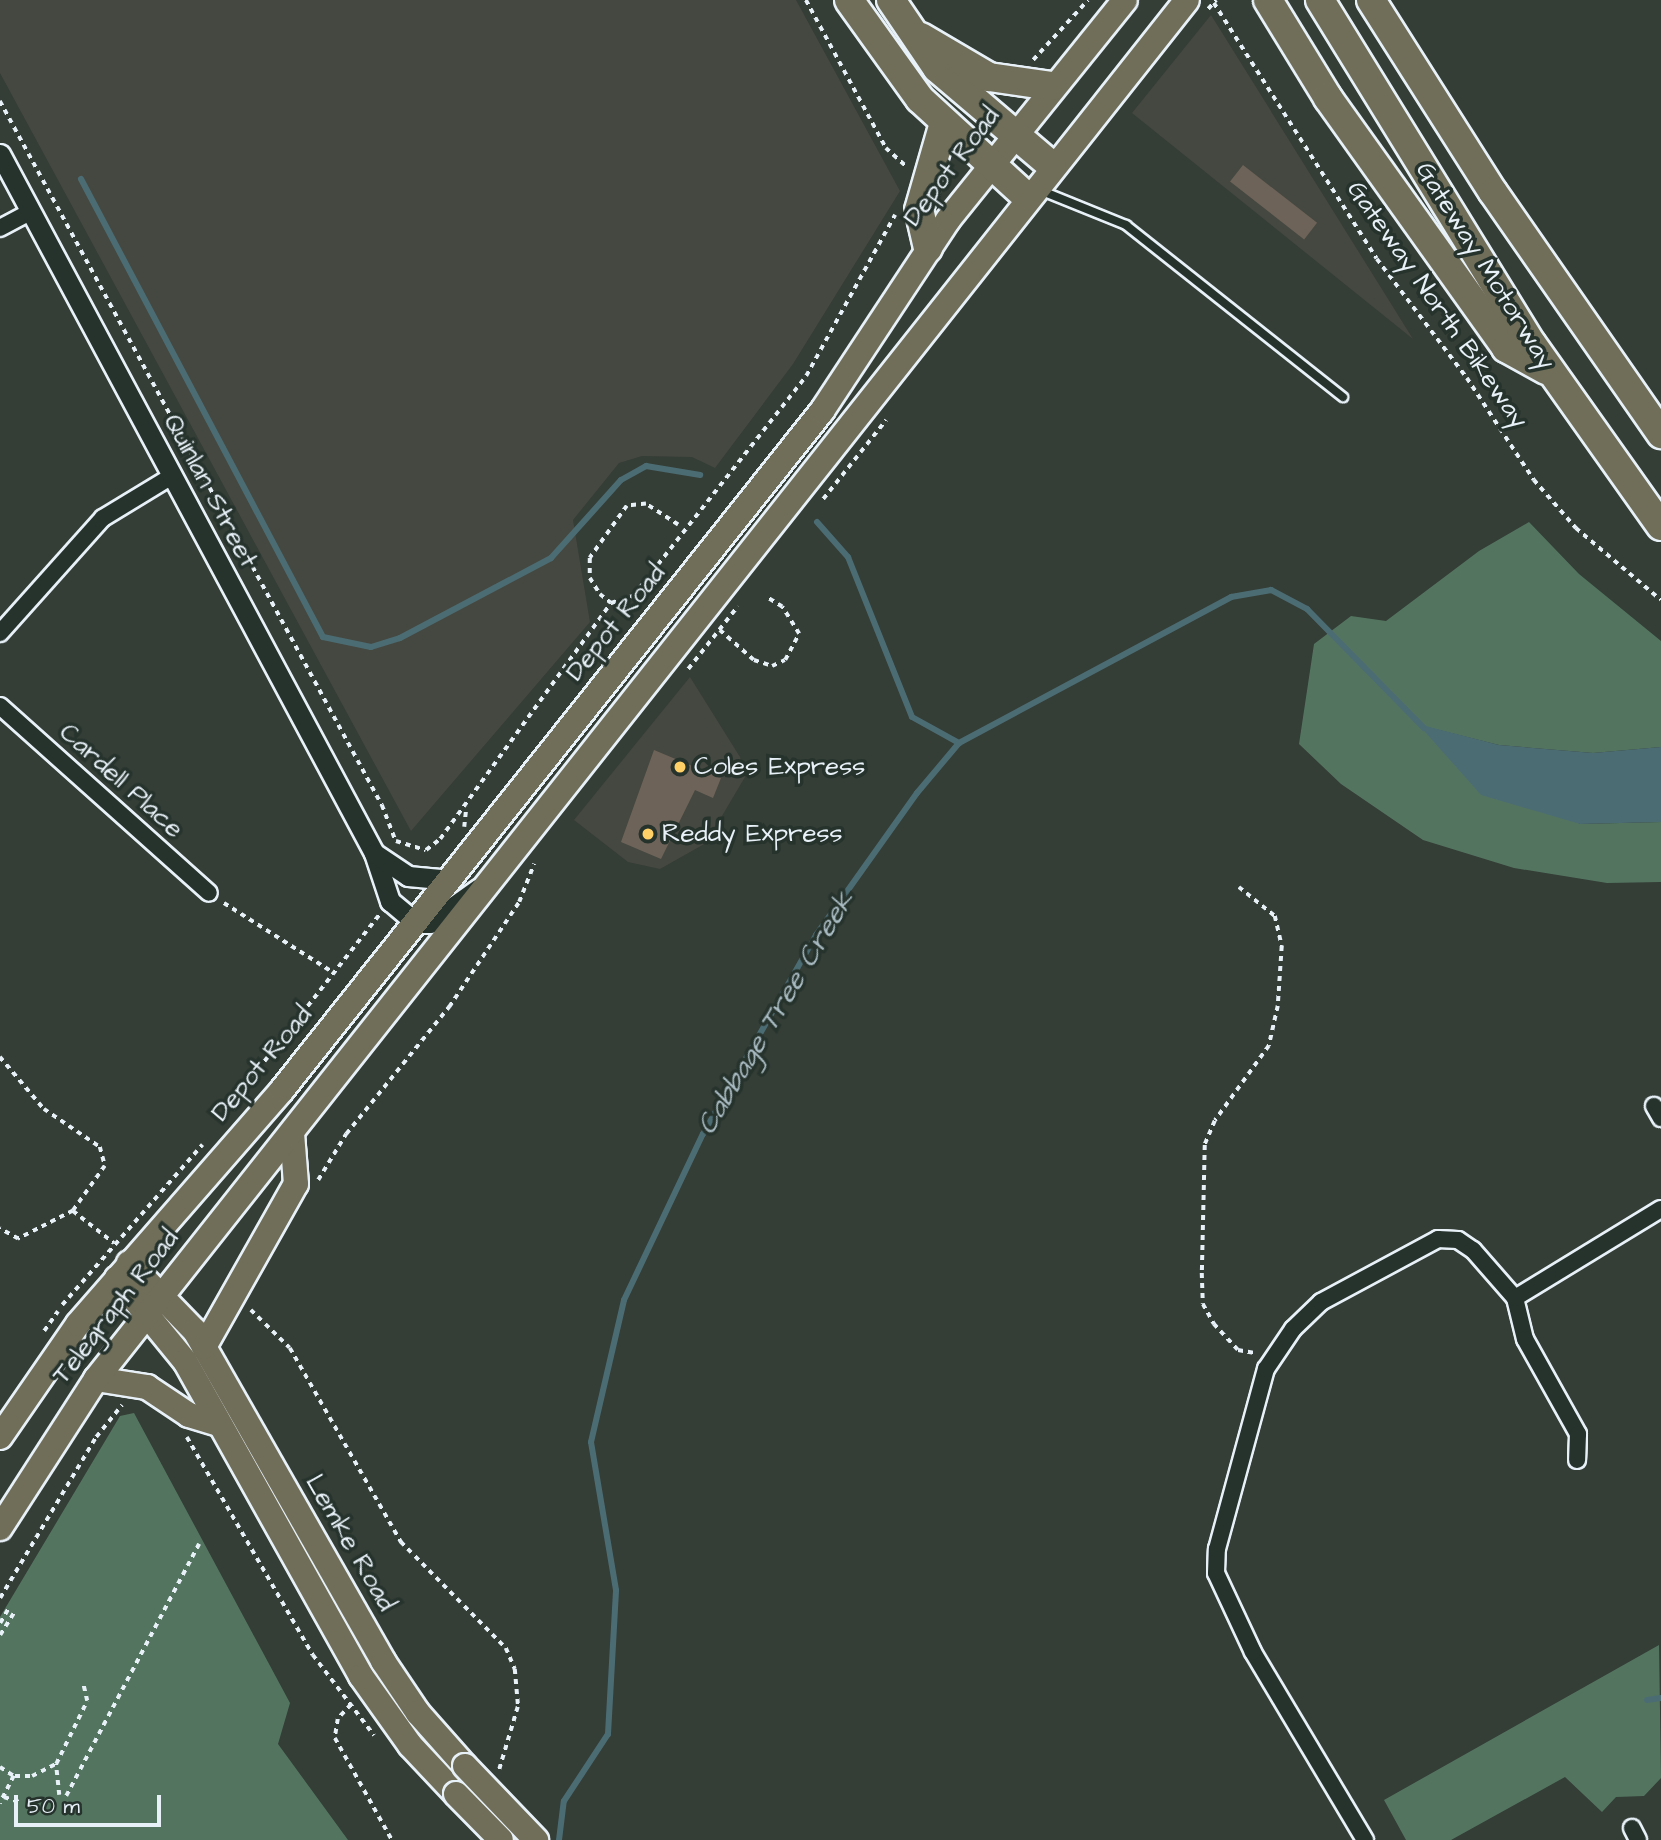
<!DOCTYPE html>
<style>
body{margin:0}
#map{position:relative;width:1661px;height:1840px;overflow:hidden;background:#343d36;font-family:"Architects Daughter",sans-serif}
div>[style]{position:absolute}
.built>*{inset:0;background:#454840}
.green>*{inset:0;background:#537560}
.water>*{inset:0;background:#4c6c73}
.stream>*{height:6px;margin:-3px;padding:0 3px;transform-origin:3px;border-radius:3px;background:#4c6c73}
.building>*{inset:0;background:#6e6359;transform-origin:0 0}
.path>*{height:3.5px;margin-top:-1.75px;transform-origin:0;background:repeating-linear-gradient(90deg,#e8f1f8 0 5px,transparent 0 10px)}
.roads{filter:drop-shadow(2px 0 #e8f1f8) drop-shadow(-2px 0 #e8f1f8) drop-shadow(0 2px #e8f1f8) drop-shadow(0 -2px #e8f1f8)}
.service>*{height:8px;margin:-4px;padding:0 4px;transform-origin:4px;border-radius:4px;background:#26332d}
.minor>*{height:16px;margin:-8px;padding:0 8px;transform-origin:8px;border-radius:8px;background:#26332d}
.tertiary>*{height:19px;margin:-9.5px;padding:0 9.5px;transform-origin:9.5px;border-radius:9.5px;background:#26332d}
.primary>*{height:24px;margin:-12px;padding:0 12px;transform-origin:12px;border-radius:12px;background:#706e59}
.motorway>*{height:28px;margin:-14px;padding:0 14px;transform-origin:14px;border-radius:14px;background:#706e59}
.bridges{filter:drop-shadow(2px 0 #e8f1f8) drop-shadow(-2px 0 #e8f1f8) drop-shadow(0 2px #e8f1f8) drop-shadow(0 -2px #e8f1f8)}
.primary-bridge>*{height:24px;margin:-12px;padding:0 12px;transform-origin:12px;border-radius:12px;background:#706e59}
.dots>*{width:19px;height:19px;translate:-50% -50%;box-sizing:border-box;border:4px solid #26332d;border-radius:50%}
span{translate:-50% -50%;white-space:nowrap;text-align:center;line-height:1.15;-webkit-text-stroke:7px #26332d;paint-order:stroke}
.street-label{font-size:26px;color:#e8f1f8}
.poi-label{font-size:26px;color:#e8f1f8}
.left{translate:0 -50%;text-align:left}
.water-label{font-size:28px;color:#aabcc3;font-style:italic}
.scale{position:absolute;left:14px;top:1795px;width:147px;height:32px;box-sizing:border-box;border:4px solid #e8f1f8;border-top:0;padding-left:9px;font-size:21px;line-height:24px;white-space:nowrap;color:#e8f1f8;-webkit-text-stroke:5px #26332d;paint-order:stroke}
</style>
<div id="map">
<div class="built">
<div style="clip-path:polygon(0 0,796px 0,900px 191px,793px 364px,715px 468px,692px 457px,642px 456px,619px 463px,573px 520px,590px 622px,411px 831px,0 73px)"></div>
<div style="clip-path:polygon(1211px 15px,1413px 339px,1132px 113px)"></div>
<div style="clip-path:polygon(690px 677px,740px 757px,745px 777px,706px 843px,660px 869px,628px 862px,574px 820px)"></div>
</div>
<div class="green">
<div style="clip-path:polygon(1529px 522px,1579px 574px,1661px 641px,1661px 747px,1593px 753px,1499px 745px,1419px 725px,1580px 824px,1661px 822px,1661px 882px,1607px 883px,1514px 868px,1423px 840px,1341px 784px,1299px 744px,1314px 644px,1351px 616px,1386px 621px,1479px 551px)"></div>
<div style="clip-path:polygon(134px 1413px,290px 1703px,278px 1744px,348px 1840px,0 1840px,0 1617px,120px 1416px)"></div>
<div style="clip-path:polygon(1659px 1645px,1661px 1778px,1644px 1796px,1616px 1797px,1602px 1812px,1565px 1777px,1451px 1840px,1406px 1840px,1384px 1800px)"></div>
</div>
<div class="water">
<div style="clip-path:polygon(1418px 724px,1499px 745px,1593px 753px,1661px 747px,1661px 822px,1580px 824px,1481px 795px)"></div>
</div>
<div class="stream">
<div style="left:81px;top:179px;width:518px;rotate:62.15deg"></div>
<div style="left:323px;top:637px;width:49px;rotate:11.8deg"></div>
<div style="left:371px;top:647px;width:30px;rotate:-17deg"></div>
<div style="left:400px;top:638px;width:171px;rotate:-27.9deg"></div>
<div style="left:551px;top:558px;width:105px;rotate:-48.1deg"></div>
<div style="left:621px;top:480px;width:29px;rotate:-29deg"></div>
<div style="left:646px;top:466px;width:55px;rotate:9.5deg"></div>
<div style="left:817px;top:522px;width:47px;rotate:48.5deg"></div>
<div style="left:848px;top:557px;width:172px;rotate:68.2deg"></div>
<div style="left:912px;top:717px;width:54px;rotate:29deg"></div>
<div style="left:1647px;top:1700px;width:14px;rotate:-8deg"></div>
<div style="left:559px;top:1840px;width:39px;rotate:-83deg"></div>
<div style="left:564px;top:1801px;width:80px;rotate:-56.7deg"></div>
<div style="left:608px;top:1734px;width:144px;rotate:-86.8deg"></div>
<div style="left:616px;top:1590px;width:150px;rotate:-99.6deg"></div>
<div style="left:591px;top:1442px;width:146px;rotate:-76.9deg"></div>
<div style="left:624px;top:1300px;width:184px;rotate:-64.6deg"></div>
<div style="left:703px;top:1134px;width:229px;rotate:-60.4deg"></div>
<div style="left:816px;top:935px;width:174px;rotate:-54.6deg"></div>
<div style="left:917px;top:793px;width:65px;rotate:-50deg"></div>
<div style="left:959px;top:743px;width:309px;rotate:-28.2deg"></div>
<div style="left:1231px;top:597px;width:41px;rotate:-9.9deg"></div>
<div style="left:1271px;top:590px;width:41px;rotate:27.8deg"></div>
<div style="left:1307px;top:609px;width:167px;rotate:45.5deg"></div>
</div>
<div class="building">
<div style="left:1243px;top:165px;width:94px;height:21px;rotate:38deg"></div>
<div style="clip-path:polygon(654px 750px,721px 778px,713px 798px,695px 790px,661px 859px,621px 842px)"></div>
</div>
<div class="path">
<div style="left:806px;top:0;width:168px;rotate:61.6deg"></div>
<div style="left:886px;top:148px;width:28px;rotate:42deg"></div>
<div style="left:1214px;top:3px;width:303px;rotate:57.5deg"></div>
<div style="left:1377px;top:259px;width:149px;rotate:52.9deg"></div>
<div style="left:1467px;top:378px;width:122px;rotate:56.7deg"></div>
<div style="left:1534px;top:480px;width:64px;rotate:48.8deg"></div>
<div style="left:1576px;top:528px;width:111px;rotate:40.3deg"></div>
<div style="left:1208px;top:9px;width:12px;rotate:-48deg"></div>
<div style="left:1033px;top:60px;width:81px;rotate:-47.5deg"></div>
<div style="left:0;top:101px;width:801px;rotate:61.52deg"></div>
<div style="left:382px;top:805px;width:39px;rotate:69deg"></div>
<div style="left:396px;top:841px;width:31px;rotate:17deg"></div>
<div style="left:426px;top:850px;width:18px;rotate:-38deg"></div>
<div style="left:440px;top:839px;width:291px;rotate:-54.1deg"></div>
<div style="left:823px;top:499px;width:101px;rotate:-51.4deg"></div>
<div style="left:678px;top:525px;width:38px;rotate:-147deg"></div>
<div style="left:646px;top:504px;width:19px;rotate:174deg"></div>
<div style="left:627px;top:506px;width:64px;rotate:125.4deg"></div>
<div style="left:590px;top:558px;width:20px;rotate:90deg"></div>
<div style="left:590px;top:578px;width:19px;rotate:58deg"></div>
<div style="left:600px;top:594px;width:14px;rotate:39deg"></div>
<div style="left:611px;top:603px;width:23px;rotate:-18deg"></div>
<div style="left:633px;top:596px;width:280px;rotate:-51.8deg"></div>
<div style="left:806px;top:376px;width:184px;rotate:-61.1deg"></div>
<div style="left:720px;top:630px;width:45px;rotate:41.4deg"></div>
<div style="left:754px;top:660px;width:19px;rotate:18deg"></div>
<div style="left:772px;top:666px;width:14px;rotate:-25deg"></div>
<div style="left:785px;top:660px;width:30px;rotate:-62deg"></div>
<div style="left:799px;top:634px;width:32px;rotate:-122deg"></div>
<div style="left:782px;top:607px;width:19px;rotate:-148deg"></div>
<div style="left:688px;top:669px;width:80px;rotate:-51.6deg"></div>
<div style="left:464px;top:827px;width:20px;rotate:-84deg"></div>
<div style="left:1239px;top:887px;width:46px;rotate:38.9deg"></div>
<div style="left:1275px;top:916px;width:31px;rotate:77deg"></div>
<div style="left:1282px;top:946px;width:60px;rotate:93.8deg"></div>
<div style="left:1278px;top:1006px;width:41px;rotate:102.7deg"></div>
<div style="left:1269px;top:1046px;width:92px;rotate:125.8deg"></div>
<div style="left:1215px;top:1121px;width:26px;rotate:113deg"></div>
<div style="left:1205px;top:1145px;width:128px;rotate:91.3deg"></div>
<div style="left:1202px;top:1273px;width:31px;rotate:88deg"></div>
<div style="left:1203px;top:1304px;width:23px;rotate:61deg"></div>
<div style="left:1214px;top:1324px;width:35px;rotate:47deg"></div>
<div style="left:1238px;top:1350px;width:17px;rotate:10deg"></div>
<div style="left:224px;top:903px;width:130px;rotate:32.5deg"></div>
<div style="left:0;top:1057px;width:68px;rotate:49.8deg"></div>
<div style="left:44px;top:1109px;width:68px;rotate:34.2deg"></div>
<div style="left:100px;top:1147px;width:20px;rotate:75deg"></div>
<div style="left:105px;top:1166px;width:55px;rotate:125.4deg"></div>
<div style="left:73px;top:1211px;width:62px;rotate:153deg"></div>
<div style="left:18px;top:1239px;width:21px;rotate:-151deg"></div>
<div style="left:233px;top:1110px;width:38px;rotate:-60deg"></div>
<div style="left:252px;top:1077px;width:206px;rotate:-51.9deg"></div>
<div style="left:318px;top:1180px;width:54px;rotate:-58.7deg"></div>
<div style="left:346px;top:1134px;width:164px;rotate:-51deg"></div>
<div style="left:449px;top:1007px;width:126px;rotate:-56.3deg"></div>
<div style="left:519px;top:902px;width:41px;rotate:-68.5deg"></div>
<div style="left:73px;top:1211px;width:52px;rotate:38deg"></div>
<div style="left:62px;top:1305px;width:213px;rotate:-48.8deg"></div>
<div style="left:251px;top:1310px;width:54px;rotate:44.3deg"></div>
<div style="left:290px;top:1348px;width:224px;rotate:60.2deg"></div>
<div style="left:401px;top:1542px;width:149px;rotate:45.3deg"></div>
<div style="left:506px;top:1648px;width:23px;rotate:67deg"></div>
<div style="left:515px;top:1669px;width:38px;rotate:85deg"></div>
<div style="left:518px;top:1707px;width:67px;rotate:106.5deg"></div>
<div style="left:44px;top:1331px;width:24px;rotate:-55deg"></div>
<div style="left:187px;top:1437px;width:252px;rotate:60deg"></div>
<div style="left:313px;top:1655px;width:101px;rotate:52.7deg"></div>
<div style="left:0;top:1598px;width:187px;rotate:-59.2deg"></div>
<div style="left:96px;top:1437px;width:41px;rotate:-50.9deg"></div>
<div style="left:0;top:1623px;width:16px;rotate:-60deg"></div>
<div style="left:0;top:1635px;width:28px;rotate:-58deg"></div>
<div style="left:351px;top:1705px;width:19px;rotate:133deg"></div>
<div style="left:338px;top:1719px;width:19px;rotate:99deg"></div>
<div style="left:335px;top:1738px;width:117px;rotate:60.8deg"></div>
<div style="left:0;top:1767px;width:17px;rotate:33deg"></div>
<div style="left:14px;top:1776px;width:31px;rotate:117deg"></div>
<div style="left:15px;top:1776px;width:17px"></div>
<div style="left:32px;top:1776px;width:27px;rotate:-27deg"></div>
<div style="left:59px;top:1795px;width:31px;rotate:-96deg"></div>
<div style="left:56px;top:1764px;width:70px;rotate:-63.8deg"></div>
<div style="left:87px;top:1701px;width:17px;rotate:-103deg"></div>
<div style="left:66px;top:1796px;width:285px;rotate:-62.2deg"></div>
<div style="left:4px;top:1797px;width:16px;rotate:18deg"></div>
</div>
<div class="roads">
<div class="service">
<div style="left:1042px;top:191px;width:91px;rotate:22deg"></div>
<div style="left:1126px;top:225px;width:277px;rotate:38.4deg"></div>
</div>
<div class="minor">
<div style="left:0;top:228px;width:34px;rotate:-28deg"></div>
<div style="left:0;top:633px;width:154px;rotate:-48.2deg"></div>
<div style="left:103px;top:518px;width:81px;rotate:-31.3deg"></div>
<div style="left:0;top:706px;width:280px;rotate:41.8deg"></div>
<div style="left:1654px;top:1106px;width:14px;rotate:60deg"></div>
<div style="left:1515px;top:1298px;width:42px;rotate:76.3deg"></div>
<div style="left:1525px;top:1339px;width:109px;rotate:60.8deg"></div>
<div style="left:1578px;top:1434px;width:26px;rotate:92deg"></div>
<div style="left:1632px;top:1828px;width:13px;rotate:63deg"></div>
<div style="left:1365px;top:1840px;width:219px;rotate:-120.8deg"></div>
<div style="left:1253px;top:1652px;width:87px;rotate:-115.1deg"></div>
<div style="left:1216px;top:1573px;width:24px;rotate:-88deg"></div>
<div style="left:1217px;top:1549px;width:187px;rotate:-74.8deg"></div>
<div style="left:1266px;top:1369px;width:48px;rotate:-56deg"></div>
<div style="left:1293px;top:1329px;width:39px;rotate:-44deg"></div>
<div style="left:1321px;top:1302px;width:133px;rotate:-28.3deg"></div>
<div style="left:1438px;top:1239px;width:20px;rotate:3deg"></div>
<div style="left:1458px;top:1240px;width:18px;rotate:34deg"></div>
<div style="left:1473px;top:1250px;width:64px;rotate:48.8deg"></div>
<div style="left:1515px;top:1298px;width:171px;rotate:-31.4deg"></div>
</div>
<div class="tertiary">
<div style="left:0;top:154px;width:793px;rotate:61.85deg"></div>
<div style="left:374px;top:853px;width:51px;rotate:71.6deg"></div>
<div style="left:390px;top:901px;width:34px;rotate:40deg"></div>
<div style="left:416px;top:923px;width:14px"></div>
<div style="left:430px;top:923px;width:60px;rotate:-35.5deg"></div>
<div style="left:374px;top:853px;width:41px;rotate:34.1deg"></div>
<div style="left:408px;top:876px;width:43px;rotate:5.3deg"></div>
</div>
<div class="primary">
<div style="left:129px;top:1263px;width:95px;rotate:45.9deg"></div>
<div style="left:195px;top:1331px;width:380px;rotate:60.3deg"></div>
<div style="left:383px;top:1661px;width:63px;rotate:56.1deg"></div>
<div style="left:418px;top:1713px;width:71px;rotate:48.4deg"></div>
<div style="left:117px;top:1278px;width:107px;rotate:50.7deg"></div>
<div style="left:185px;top:1361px;width:361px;rotate:60.8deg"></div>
<div style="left:361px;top:1676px;width:85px;rotate:54.6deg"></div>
<div style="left:410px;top:1745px;width:67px;rotate:46.8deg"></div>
<div style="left:204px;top:1347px;width:187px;rotate:-60.6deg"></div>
<div style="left:296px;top:1184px;width:51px;rotate:-94.5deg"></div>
<div style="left:96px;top:1379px;width:52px;rotate:8.9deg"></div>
<div style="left:147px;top:1387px;width:50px;rotate:33.7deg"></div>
<div style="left:189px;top:1415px;width:31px;rotate:17deg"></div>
<div style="left:0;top:1437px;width:137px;rotate:-55.4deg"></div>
<div style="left:78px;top:1324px;width:310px;rotate:-48.9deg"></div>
<div style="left:282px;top:1090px;width:868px;rotate:-51.51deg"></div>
<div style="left:822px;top:411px;width:229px;rotate:-56.6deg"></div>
<div style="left:948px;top:220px;width:282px;rotate:-51.2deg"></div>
<div style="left:0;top:1528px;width:177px;rotate:-57.2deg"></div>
<div style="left:96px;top:1379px;width:1758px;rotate:-51.65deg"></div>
</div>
<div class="motorway">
<div style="left:849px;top:0;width:122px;rotate:54.4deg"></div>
<div style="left:920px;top:99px;width:145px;rotate:42.5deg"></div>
<div style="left:891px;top:0;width:82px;rotate:55.9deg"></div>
<div style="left:937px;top:68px;width:151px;rotate:40.4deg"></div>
<div style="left:1268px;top:0;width:115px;rotate:58.5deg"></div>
<div style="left:1328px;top:98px;width:307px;rotate:54.5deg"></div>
<div style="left:1506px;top:348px;width:46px;rotate:28.8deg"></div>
<div style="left:1320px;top:0;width:404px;rotate:58.4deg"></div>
<div style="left:1532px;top:344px;width:223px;rotate:54.7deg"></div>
<div style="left:1371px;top:0;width:227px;rotate:57.6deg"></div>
<div style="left:1493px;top:192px;width:295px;rotate:55.2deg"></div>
<div style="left:921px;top:37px;width:79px;rotate:30.5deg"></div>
<div style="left:989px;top:77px;width:64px;rotate:8.1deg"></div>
<div style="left:928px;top:248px;width:39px;rotate:-103deg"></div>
<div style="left:919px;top:210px;width:91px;rotate:-74deg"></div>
</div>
</div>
<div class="bridges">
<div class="primary-bridge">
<div style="left:465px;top:1766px;width:103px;rotate:46.2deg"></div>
<div style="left:456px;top:1794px;width:64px;rotate:45.6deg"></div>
</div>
</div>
<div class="dots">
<div style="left:680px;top:767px;background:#ffd166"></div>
<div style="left:648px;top:834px;background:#ffd166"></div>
</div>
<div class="street-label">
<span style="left:952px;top:167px;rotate:-53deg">Depot Road</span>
<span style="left:1485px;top:266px;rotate:58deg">Gateway Motorway</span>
<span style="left:1437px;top:305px;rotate:55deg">Gateway North Bikeway</span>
<span style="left:210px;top:491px;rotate:62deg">Quinlan Street</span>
<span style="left:616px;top:623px;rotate:-51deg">Depot Road</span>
<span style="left:121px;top:781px;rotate:42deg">Cardell Place</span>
<span style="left:262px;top:1064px;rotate:-50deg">Depot Road</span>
<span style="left:116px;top:1307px;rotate:-52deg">Telegraph Road</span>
<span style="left:350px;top:1543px;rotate:60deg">Lemke Road</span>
</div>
<div class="poi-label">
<span class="left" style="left:694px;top:767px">Coles Express</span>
<span class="left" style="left:662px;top:834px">Reddy Express</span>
</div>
<div class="water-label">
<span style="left:776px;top:1013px;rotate:-59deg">Cabbage Tree Creek</span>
</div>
<div class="scale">50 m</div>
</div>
